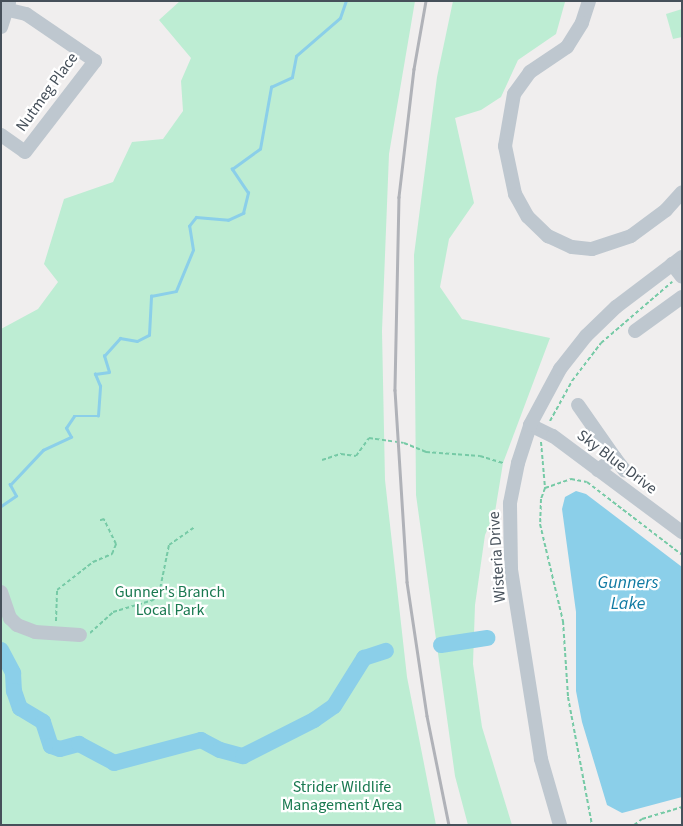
<!DOCTYPE html>
<style>
body{margin:0}
#map{position:relative;width:683px;height:826px;overflow:hidden;background:#f0eeee;font-family:"Source Sans 3",sans-serif}
div>[style]{position:absolute}
.green>*{inset:0;background:#bdedd3}
.water>*{inset:0;background:#8bcfe9}
.stream>*{height:2.5px;margin:-1.25px;padding:0 1.25px;transform-origin:1.25px;border-radius:1.25px;background:#8bcfe9}
.river>*{height:16px;margin:-8px;padding:0 8px;transform-origin:8px;border-radius:8px;background:#8bcfe9}
.path>*{height:2px;margin-top:-1px;transform-origin:0;background:repeating-linear-gradient(90deg,#76caa6 0 4px,transparent 0 6.5px)}
.minor>*{height:14px;margin:-7px;padding:0 7px;transform-origin:7px;border-radius:7px;background:#bec7cf}
.rail>*{height:2.5px;margin:-1.25px;padding:0 1.25px;transform-origin:1.25px;border-radius:1.25px;background:#b0b2b8}
span{translate:-50% -50%;white-space:nowrap;text-align:center;line-height:1.15;-webkit-text-stroke:4.5px #fff;paint-order:stroke}
.street-label{font-size:16px;color:#46505a}
.park-label{font-size:16px;color:#197950}
.water-label{font-size:18px;color:#107aa3;font-style:italic}
.frame{position:absolute;inset:0;border:2px solid #46505a;pointer-events:none}
</style>
<div id="map">
<div class="green">
<div style="clip-path:polygon(180px 1px,415px 1px,389px 154px,382px 331px,385px 480px,407px 677px,436px 825px,1px 825px,1px 329px,38px 309px,58px 282px,44px 264px,64px 199px,113px 182px,132px 142px,163px 139px,183px 111px,181px 81px,191px 58px,159px 20px)"></div>
<div style="clip-path:polygon(453px 1px,565px 2px,556px 34px,518px 60px,501px 97px,481px 110px,455px 118px,474px 203px,449px 239px,440px 287px,462px 319px,550px 338px,503px 463px,495px 512px,485px 535px,475px 605px,473px 664px,482px 727px,512px 825px,468px 825px,455px 776px,416px 495px,414px 255px,437px 77px)"></div>
<div style="clip-path:polygon(682px 9px,682px 37px,673px 39px,666px 14px)"></div>
</div>
<div class="water">
<div style="clip-path:polygon(576px 491px,586px 494px,682px 567px,682px 797px,622px 813px,607px 805px,582px 722px,576px 691px,576px 612px,562px 509px,565px 497px)"></div>
</div>
<div class="stream">
<div style="left:1px;top:506px;width:18px;rotate:-34deg"></div>
<div style="left:16px;top:496px;width:13px;rotate:-119deg"></div>
<div style="left:10px;top:485px;width:48px;rotate:-46.7deg"></div>
<div style="left:43px;top:450px;width:31px;rotate:-25deg"></div>
<div style="left:71px;top:437px;width:10px;rotate:-119deg"></div>
<div style="left:66px;top:428px;width:14px;rotate:-56deg"></div>
<div style="left:74px;top:416px;width:24px"></div>
<div style="left:98px;top:416px;width:30px;rotate:-86deg"></div>
<div style="left:100px;top:386px;width:13px;rotate:-113deg"></div>
<div style="left:95px;top:374px;width:14px;rotate:-8deg"></div>
<div style="left:109px;top:372px;width:17px;rotate:-107deg"></div>
<div style="left:104px;top:356px;width:24px;rotate:-48deg"></div>
<div style="left:120px;top:338px;width:17px;rotate:10deg"></div>
<div style="left:137px;top:341px;width:13px;rotate:-27deg"></div>
<div style="left:149px;top:335px;width:39px;rotate:-87deg"></div>
<div style="left:151px;top:296px;width:25px;rotate:-11deg"></div>
<div style="left:176px;top:291px;width:44px;rotate:-67.5deg"></div>
<div style="left:193px;top:250px;width:24px;rotate:-99deg"></div>
<div style="left:189px;top:226px;width:11px;rotate:-52deg"></div>
<div style="left:196px;top:217px;width:32px;rotate:5deg"></div>
<div style="left:228px;top:220px;width:17px;rotate:-25deg"></div>
<div style="left:243px;top:213px;width:21px;rotate:-76deg"></div>
<div style="left:248px;top:193px;width:29px;rotate:-124deg"></div>
<div style="left:232px;top:169px;width:34px;rotate:-36deg"></div>
<div style="left:260px;top:149px;width:63px;rotate:-79.9deg"></div>
<div style="left:271px;top:87px;width:23px;rotate:-25deg"></div>
<div style="left:292px;top:77px;width:21px;rotate:-79deg"></div>
<div style="left:296px;top:56px;width:58px;rotate:-40.8deg"></div>
<div style="left:340px;top:18px;width:18px;rotate:-71deg"></div>
</div>
<div class="river">
<div style="left:441px;top:645px;width:47px;rotate:-8.7deg"></div>
<div style="left:1px;top:650px;width:26px;rotate:62deg"></div>
<div style="left:13px;top:673px;width:18px;rotate:87deg"></div>
<div style="left:14px;top:691px;width:18px;rotate:71deg"></div>
<div style="left:20px;top:708px;width:27px;rotate:31deg"></div>
<div style="left:43px;top:722px;width:25px;rotate:72deg"></div>
<div style="left:51px;top:746px;width:9px;rotate:18deg"></div>
<div style="left:60px;top:749px;width:20px;rotate:-15deg"></div>
<div style="left:79px;top:744px;width:40px;rotate:28deg"></div>
<div style="left:114px;top:763px;width:90px;rotate:-14.8deg"></div>
<div style="left:201px;top:740px;width:21px;rotate:28deg"></div>
<div style="left:220px;top:750px;width:24px;rotate:15deg"></div>
<div style="left:243px;top:756px;width:80px;rotate:-26.9deg"></div>
<div style="left:314px;top:720px;width:24px;rotate:-35deg"></div>
<div style="left:334px;top:706px;width:57px;rotate:-58deg"></div>
<div style="left:364px;top:658px;width:23px;rotate:-18deg"></div>
</div>
<div class="path">
<div style="left:550px;top:421px;width:46px;rotate:-61.2deg"></div>
<div style="left:572px;top:381px;width:48px;rotate:-52.7deg"></div>
<div style="left:601px;top:343px;width:94px;rotate:-40.7deg"></div>
<div style="left:541px;top:442px;width:46px;rotate:85deg"></div>
<div style="left:545px;top:488px;width:12px;rotate:110deg"></div>
<div style="left:541px;top:499px;width:25px;rotate:92deg"></div>
<div style="left:540px;top:524px;width:100px;rotate:76.7deg"></div>
<div style="left:563px;top:621px;width:76px;rotate:86.2deg"></div>
<div style="left:568px;top:697px;width:130px;rotate:79.4deg"></div>
<div style="left:322px;top:460px;width:20px;rotate:-18deg"></div>
<div style="left:341px;top:454px;width:15px;rotate:8deg"></div>
<div style="left:356px;top:456px;width:22px;rotate:-54deg"></div>
<div style="left:369px;top:438px;width:35px;rotate:8deg"></div>
<div style="left:404px;top:443px;width:24px;rotate:22deg"></div>
<div style="left:426px;top:452px;width:54px;rotate:4.2deg"></div>
<div style="left:480px;top:456px;width:24px;rotate:17deg"></div>
<div style="left:545px;top:488px;width:28px;rotate:-19deg"></div>
<div style="left:571px;top:479px;width:16px;rotate:11deg"></div>
<div style="left:587px;top:482px;width:120px;rotate:37.5deg"></div>
<div style="left:56px;top:621px;width:31px;rotate:-88deg"></div>
<div style="left:57px;top:590px;width:46px;rotate:-37.9deg"></div>
<div style="left:93px;top:562px;width:21px;rotate:-23deg"></div>
<div style="left:112px;top:554px;width:11px;rotate:-68deg"></div>
<div style="left:116px;top:544px;width:28px;rotate:-116deg"></div>
<div style="left:104px;top:519px;width:6px;rotate:162deg"></div>
<div style="left:90px;top:633px;width:31px;rotate:-42deg"></div>
<div style="left:113px;top:612px;width:42px;rotate:-16.7deg"></div>
<div style="left:153px;top:600px;width:8px;rotate:-45deg"></div>
<div style="left:159px;top:594px;width:50px;rotate:-78.5deg"></div>
<div style="left:169px;top:545px;width:32px;rotate:-35deg"></div>
<div style="left:634px;top:825px;width:10px;rotate:-37deg"></div>
<div style="left:642px;top:819px;width:42px;rotate:-16.7deg"></div>
</div>
<div class="minor">
<div style="left:589px;top:1px;width:23px;rotate:108deg"></div>
<div style="left:582px;top:23px;width:28px;rotate:122deg"></div>
<div style="left:567px;top:47px;width:45px;rotate:146deg"></div>
<div style="left:530px;top:72px;width:27px;rotate:126deg"></div>
<div style="left:514px;top:94px;width:53px;rotate:99.8deg"></div>
<div style="left:505px;top:146px;width:49px;rotate:78.2deg"></div>
<div style="left:515px;top:194px;width:26px;rotate:61deg"></div>
<div style="left:528px;top:217px;width:28px;rotate:44deg"></div>
<div style="left:548px;top:236px;width:26px;rotate:25deg"></div>
<div style="left:572px;top:247px;width:20px;rotate:6deg"></div>
<div style="left:592px;top:249px;width:41px;rotate:-18.4deg"></div>
<div style="left:631px;top:236px;width:44px;rotate:-36.6deg"></div>
<div style="left:666px;top:210px;width:24px;rotate:-48deg"></div>
<div style="left:1px;top:27px;width:26px;rotate:-72deg"></div>
<div style="left:1px;top:135px;width:29px;rotate:35deg"></div>
<div style="left:25px;top:152px;width:115px;rotate:-52.4deg"></div>
<div style="left:95px;top:61px;width:83px;rotate:-145.7deg"></div>
<div style="left:26px;top:14px;width:17px;rotate:-167deg"></div>
<div style="left:672px;top:264px;width:16px;rotate:52deg"></div>
<div style="left:635px;top:331px;width:58px;rotate:-35.9deg"></div>
<div style="left:578px;top:405px;width:65px;rotate:55.1deg"></div>
<div style="left:615px;top:458px;width:21px;rotate:145deg"></div>
<div style="left:530px;top:425px;width:25px;rotate:26deg"></div>
<div style="left:553px;top:436px;width:161px;rotate:36.7deg"></div>
<div style="left:615px;top:458px;width:16px;rotate:52deg"></div>
<div style="left:1px;top:592px;width:28px;rotate:71deg"></div>
<div style="left:10px;top:618px;width:10px;rotate:45deg"></div>
<div style="left:17px;top:625px;width:19px;rotate:21deg"></div>
<div style="left:35px;top:632px;width:45px;rotate:3.8deg"></div>
<div style="left:560px;top:825px;width:69px;rotate:-106.1deg"></div>
<div style="left:541px;top:759px;width:192px;rotate:-99deg"></div>
<div style="left:511px;top:569px;width:66px;rotate:-90.9deg"></div>
<div style="left:510px;top:503px;width:41px;rotate:-78.7deg"></div>
<div style="left:518px;top:463px;width:40px;rotate:-72deg"></div>
<div style="left:530px;top:425px;width:64px;rotate:-61.8deg"></div>
<div style="left:560px;top:369px;width:42px;rotate:-51.8deg"></div>
<div style="left:586px;top:336px;width:42px;rotate:-44deg"></div>
<div style="left:616px;top:307px;width:83px;rotate:-37.1deg"></div>
</div>
<div class="rail">
<div style="left:426px;top:1px;width:69px;rotate:100deg"></div>
<div style="left:414px;top:69px;width:129px;rotate:96.7deg"></div>
<div style="left:399px;top:197px;width:193px;rotate:91.2deg"></div>
<div style="left:395px;top:390px;width:192px;rotate:86.4deg"></div>
<div style="left:407px;top:582px;width:135px;rotate:81.5deg"></div>
<div style="left:427px;top:716px;width:111px;rotate:78.6deg"></div>
</div>
<div class="street-label">
<span style="left:47px;top:92px;rotate:-54deg">Nutmeg Place</span>
<span style="left:617px;top:462px;rotate:37deg">Sky Blue Drive</span>
<span style="left:497px;top:557px;rotate:-94deg">Wisteria Drive</span>
</div>
<div class="park-label">
<span style="left:170px;top:601px">Gunner's Branch<br>Local Park</span>
<span style="left:342px;top:796px">Strider Wildlife<br>Management Area</span>
</div>
<div class="water-label">
<span style="left:628px;top:594px">Gunners<br>Lake</span>
</div>
<div class="frame"></div>
</div>
